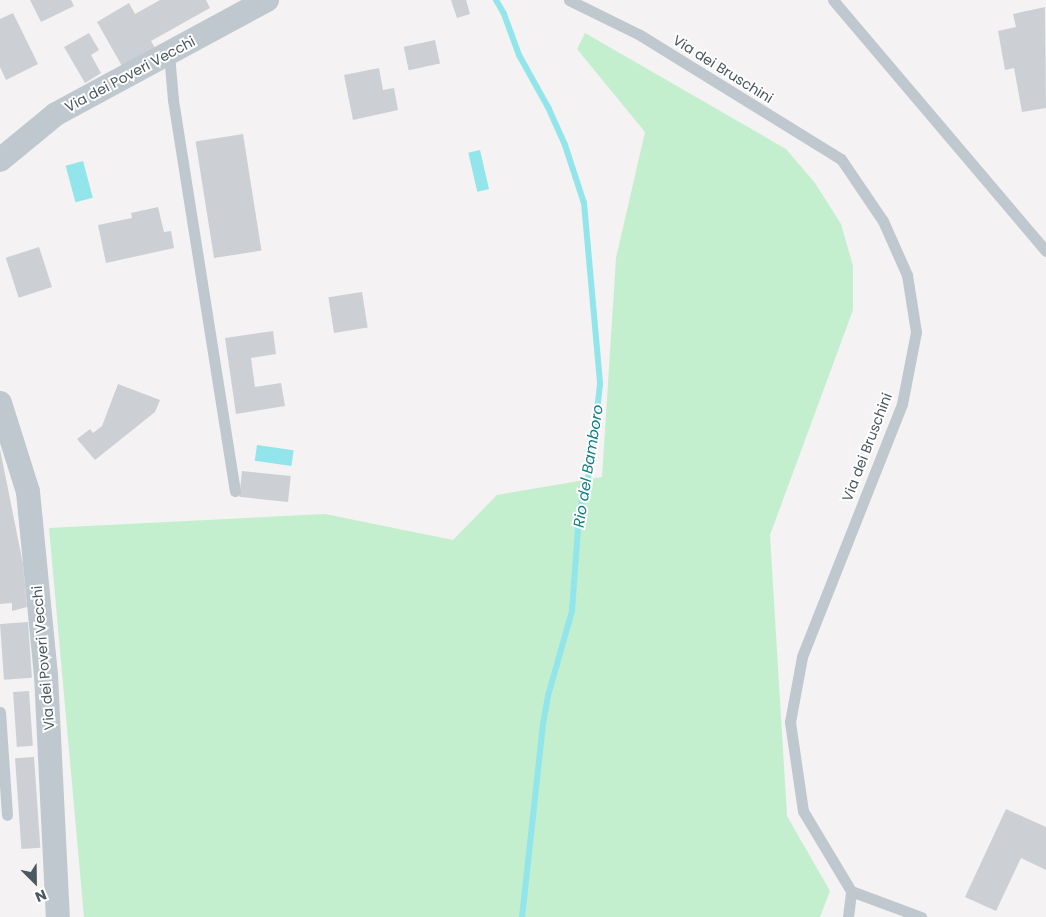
<!DOCTYPE html>
<style>
body{margin:0}
#map{position:relative;width:1046px;height:917px;overflow:hidden;background:#f4f2f2;font-family:Poppins,sans-serif}
div>[style]{position:absolute}
.green>*{inset:0;background:#c3efce}
.water>*{inset:0;background:#92e5ea;transform-origin:0 0}
.stream>*{height:6px;margin:-3px;padding:0 3px;transform-origin:3px;border-radius:3px;background:#92e5ea}
.building>*{inset:0;background:#ccd0d4;transform-origin:0 0}
.service>*{height:11px;margin:-5.5px;padding:0 5.5px;transform-origin:5.5px;border-radius:5.5px;background:#bec8ce}
.minor>*{height:24px;margin:-12px;padding:0 12px;transform-origin:12px;border-radius:12px;background:#bec8ce}
span{translate:-50% -50%;white-space:nowrap;text-align:center;line-height:1.15;-webkit-text-stroke:4px #fff;paint-order:stroke}
.street-label{font-size:14px;color:#4a585f}
.water-label{font-size:15px;color:#117e84;font-style:italic}
.north{position:absolute;left:10px;top:857px;width:50px;height:50px;-webkit-text-stroke:4px #fff;paint-order:stroke;rotate:157deg;font-size:14px;font-weight:700;line-height:20px;text-align:center;color:#4a585f}
.north::after{content:'';display:block;margin:auto;width:18px;height:22px;background:#4a585f;clip-path:polygon(50% 0,100% 100%,50% 72%,0 100%)}
</style>
<div id="map">
<div class="green">
<div style="clip-path:polygon(585px 33px,786px 149px,815px 183px,841px 224px,853px 266px,853px 310px,770px 535px,787px 816px,830px 891px,820px 917px,84px 917px,49px 528px,325px 514px,453px 540px,497px 495px,602px 477px,616px 258px,645px 132px,577px 49px)"></div>
</div>
<div class="water">
<div style="left:480px;top:150px;width:40px;height:12px;rotate:77deg"></div>
<div style="left:83px;top:161px;width:38px;height:18px;rotate:75deg"></div>
<div style="left:257px;top:445px;width:37px;height:16px;rotate:8deg"></div>
</div>
<div class="stream">
<div style="left:496px;top:0;width:16px;rotate:60deg"></div>
<div style="left:504px;top:14px;width:44px;rotate:69.9deg"></div>
<div style="left:519px;top:55px;width:60px;rotate:60.9deg"></div>
<div style="left:548px;top:107px;width:42px;rotate:65.9deg"></div>
<div style="left:565px;top:145px;width:61px;rotate:71.9deg"></div>
<div style="left:584px;top:203px;width:182px;rotate:84.9deg"></div>
<div style="left:600px;top:384px;width:81px;rotate:96.3deg"></div>
<div style="left:591px;top:465px;width:51px;rotate:103.5deg"></div>
<div style="left:579px;top:515px;width:96px;rotate:94.2deg"></div>
<div style="left:572px;top:611px;width:88px;rotate:105.8deg"></div>
<div style="left:548px;top:696px;width:28px;rotate:100deg"></div>
<div style="left:543px;top:724px;width:194px;rotate:96.2deg"></div>
</div>
<div class="building">
<div style="clip-path:polygon(30px 0,71px 0,74px 6px,41px 22px)"></div>
<div style="clip-path:polygon(160px 0,206px 0,210px 8px,151px 41px,155px 48px,122px 66px,97px 22px,129px 3px,135px 14px)"></div>
<div style="clip-path:polygon(451px 0,466px 0,470px 14px,457px 18px)"></div>
<div style="clip-path:polygon(1045px 7px,1046px 108px,1022px 112px,1014px 68px,1005px 70px,998px 31px,1016px 27px,1013px 14px)"></div>
<div style="clip-path:polygon(13px 13px,38px 64px,6px 80px,0 67px,0 19px)"></div>
<div style="clip-path:polygon(89px 33px,99px 50px,91px 55px,101px 73px,85px 83px,64px 47px)"></div>
<div style="left:435px;top:40px;width:24px;height:32px;rotate:78deg"></div>
<div style="clip-path:polygon(379px 68px,383px 90px,394px 88px,398px 110px,353px 120px,344px 75px)"></div>
<div style="left:243px;top:134px;width:118px;height:48px;rotate:81deg"></div>
<div style="clip-path:polygon(158px 207px,164px 232px,171px 231px,174px 248px,106px 263px,98px 225px,132px 218px,131px 213px)"></div>
<div style="left:39px;top:247px;width:42px;height:35px;rotate:72deg"></div>
<div style="left:362px;top:292px;width:36px;height:34px;rotate:81deg"></div>
<div style="clip-path:polygon(273px 331px,276px 354px,251px 358px,255px 387px,281px 383px,285px 406px,236px 414px,225px 338px)"></div>
<div style="clip-path:polygon(118px 384px,160px 400px,155px 412px,95px 460px,77px 439px,90px 429px,93px 433px,102px 426px)"></div>
<div style="clip-path:polygon(0 449px,23px 564px,27px 607px,12px 611px,12px 603px,0 604px)"></div>
<div style="left:242px;top:471px;width:49px;height:26px;rotate:6deg"></div>
<div style="left:28px;top:622px;width:56px;height:28px;rotate:86deg"></div>
<div style="left:29px;top:691px;width:55px;height:16px;rotate:86deg"></div>
<div style="left:34px;top:757px;width:91px;height:19px;rotate:86deg"></div>
<div style="clip-path:polygon(1006px 809px,1046px 827px,1046px 870px,1021px 858px,996px 911px,965px 897px)"></div>
</div>
<div class="service">
<div style="left:569px;top:0;width:79px;rotate:26.2deg"></div>
<div style="left:640px;top:35px;width:236px;rotate:31.7deg"></div>
<div style="left:841px;top:159px;width:75px;rotate:55.9deg"></div>
<div style="left:883px;top:221px;width:59px;rotate:66deg"></div>
<div style="left:907px;top:275px;width:58px;rotate:81deg"></div>
<div style="left:916px;top:332px;width:73px;rotate:101deg"></div>
<div style="left:902px;top:404px;width:272px;rotate:111.6deg"></div>
<div style="left:802px;top:657px;width:66px;rotate:100.5deg"></div>
<div style="left:790px;top:722px;width:90px;rotate:81.7deg"></div>
<div style="left:803px;top:811px;width:93px;rotate:59deg"></div>
<div style="left:851px;top:891px;width:75px;rotate:20.4deg"></div>
<div style="left:833px;top:0;width:329px;rotate:49.7deg"></div>
<div style="left:169px;top:54px;width:46px;rotate:85deg"></div>
<div style="left:173px;top:100px;width:396px;rotate:81deg"></div>
<div style="left:0;top:712px;width:103px;rotate:86.1deg"></div>
<div style="left:848px;top:917px;width:26px;rotate:-83deg"></div>
</div>
<div class="minor">
<div style="left:0;top:160px;width:72px;rotate:-39.4deg"></div>
<div style="left:56px;top:114px;width:240px;rotate:-28.4deg"></div>
<div style="left:0;top:403px;width:93px;rotate:72.5deg"></div>
<div style="left:28px;top:492px;width:184px;rotate:84.4deg"></div>
<div style="left:46px;top:675px;width:242px;rotate:87.2deg"></div>
</div>
<div class="street-label">
<span style="left:723px;top:69px;rotate:32deg">Via dei Bruschini</span>
<span style="left:130px;top:74px;rotate:-28deg">Via dei Poveri Vecchi</span>
<span style="left:867px;top:447px;rotate:-69deg">Via dei Bruschini</span>
<span style="left:43px;top:658px;rotate:-95deg">Via dei Poveri Vecchi</span>
</div>
<div class="water-label">
<span style="left:588px;top:466px;rotate:-81deg">Rio del Bamboro</span>
</div>
<div class="north">N</div>
</div>
